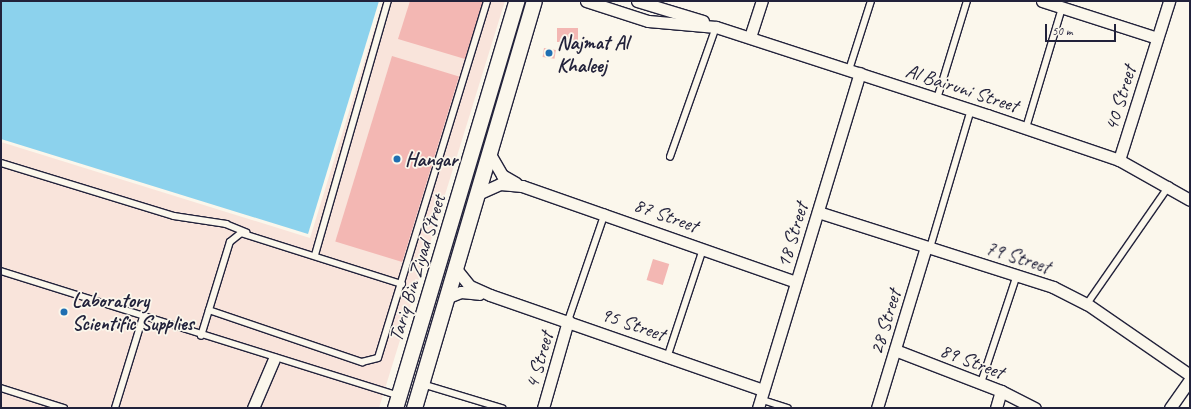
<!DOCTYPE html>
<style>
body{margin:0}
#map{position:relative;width:1191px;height:409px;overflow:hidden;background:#fbf7ec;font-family:Caveat,sans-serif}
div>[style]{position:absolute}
.built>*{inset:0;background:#f9e4db}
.water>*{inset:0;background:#8cd2ed}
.building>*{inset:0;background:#f3b7b3;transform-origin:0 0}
.roads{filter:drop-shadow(1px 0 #22223b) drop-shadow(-1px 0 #22223b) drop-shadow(0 1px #22223b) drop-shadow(0 -1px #22223b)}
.service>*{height:5.5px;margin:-2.75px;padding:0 2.75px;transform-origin:2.75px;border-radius:2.75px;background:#fbf7ec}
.minor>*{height:11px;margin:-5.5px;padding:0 5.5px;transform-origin:5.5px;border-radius:5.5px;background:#fbf7ec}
.secondary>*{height:15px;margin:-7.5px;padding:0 7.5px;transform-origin:7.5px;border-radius:7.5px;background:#fbf7ec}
.dots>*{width:11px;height:11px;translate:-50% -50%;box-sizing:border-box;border:2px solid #fbf7ec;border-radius:50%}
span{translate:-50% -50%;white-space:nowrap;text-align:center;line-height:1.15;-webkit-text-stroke:3.5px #fbf7ec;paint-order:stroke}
.poi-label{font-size:20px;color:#22223b;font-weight:700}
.left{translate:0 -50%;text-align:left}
.street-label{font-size:20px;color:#22223b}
.frame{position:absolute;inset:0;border:2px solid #22223b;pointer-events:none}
.scale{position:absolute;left:1045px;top:24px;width:71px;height:18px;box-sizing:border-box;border:2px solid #22223b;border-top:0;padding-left:5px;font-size:12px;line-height:14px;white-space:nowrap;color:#22223b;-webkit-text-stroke:3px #fbf7ec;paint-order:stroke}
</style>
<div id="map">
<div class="built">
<div style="clip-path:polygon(383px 1px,505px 1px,379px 408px,1px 408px,1px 142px,310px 238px)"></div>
</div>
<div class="water">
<div style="clip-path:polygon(1px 1px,379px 1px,308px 234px,1px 139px)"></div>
</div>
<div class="building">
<div style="clip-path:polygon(410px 1px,483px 1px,465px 59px,398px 39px)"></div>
<div style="left:578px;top:28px;width:14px;height:21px;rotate:90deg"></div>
<div style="left:544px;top:48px;width:12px;height:9px;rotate:9deg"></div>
<div style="left:392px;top:56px;width:70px;height:194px;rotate:17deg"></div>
<div style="left:653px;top:259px;width:17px;height:22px;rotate:17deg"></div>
</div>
<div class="roads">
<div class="service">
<div style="left:849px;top:70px;width:72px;rotate:-72.3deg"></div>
<div style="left:937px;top:99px;width:102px;rotate:-73deg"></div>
<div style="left:1026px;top:128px;width:125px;rotate:-73.3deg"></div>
<div style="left:670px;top:157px;width:138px;rotate:-70.5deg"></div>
<div style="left:1px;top:163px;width:181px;rotate:17deg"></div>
<div style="left:174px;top:216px;width:53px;rotate:8.7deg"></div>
<div style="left:226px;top:224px;width:22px;rotate:22deg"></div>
<div style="left:930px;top:248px;width:144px;rotate:-73.5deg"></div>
<div style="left:315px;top:255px;width:264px;rotate:-74deg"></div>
<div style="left:1px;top:271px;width:415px;rotate:17.4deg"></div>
<div style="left:1087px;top:304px;width:144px;rotate:-55.2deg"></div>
<div style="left:209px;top:310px;width:162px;rotate:18.8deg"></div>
<div style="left:362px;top:362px;width:16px;rotate:-14deg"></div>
<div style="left:378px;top:358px;width:373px;rotate:-73deg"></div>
<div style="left:568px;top:321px;width:114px;rotate:-71.1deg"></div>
<div style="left:201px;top:336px;width:98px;rotate:-72.9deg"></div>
<div style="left:230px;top:242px;width:14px;rotate:-39deg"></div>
<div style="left:241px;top:233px;width:169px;rotate:17.6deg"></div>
<div style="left:668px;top:355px;width:112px;rotate:-71.7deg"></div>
<div style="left:981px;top:383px;width:114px;rotate:-71.6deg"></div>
<div style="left:422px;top:384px;width:84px;rotate:16.7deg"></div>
<div style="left:1px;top:388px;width:66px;rotate:17.6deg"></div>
<div style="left:760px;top:399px;width:29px;rotate:18deg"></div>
<div style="left:115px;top:408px;width:95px;rotate:-72.9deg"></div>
</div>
<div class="minor">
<div style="left:586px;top:1px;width:65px;rotate:17.9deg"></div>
<div style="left:648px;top:21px;width:68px;rotate:5deg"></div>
<div style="left:716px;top:27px;width:285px;rotate:18deg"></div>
<div style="left:987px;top:115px;width:139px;rotate:18.8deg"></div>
<div style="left:1119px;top:160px;width:81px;rotate:29.4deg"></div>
<div style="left:637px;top:1px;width:69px;rotate:16.9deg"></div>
<div style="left:1042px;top:1px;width:121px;rotate:17.8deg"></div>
<div style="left:750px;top:37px;width:38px;rotate:-72deg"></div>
<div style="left:491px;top:156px;width:22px;rotate:60deg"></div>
<div style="left:502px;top:175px;width:16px;rotate:30deg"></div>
<div style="left:1119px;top:160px;width:167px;rotate:-72.5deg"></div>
<div style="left:480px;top:193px;width:22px;rotate:-24deg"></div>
<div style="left:500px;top:184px;width:22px;rotate:5deg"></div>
<div style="left:522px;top:186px;width:290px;rotate:19.3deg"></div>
<div style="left:818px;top:212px;width:247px;rotate:17.7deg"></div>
<div style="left:1053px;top:287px;width:38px;rotate:27deg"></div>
<div style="left:1087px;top:304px;width:125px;rotate:34.6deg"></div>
<div style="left:456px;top:269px;width:22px;rotate:51deg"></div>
<div style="left:470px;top:286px;width:22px;rotate:24deg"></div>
<div style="left:490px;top:295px;width:289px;rotate:19.2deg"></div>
<div style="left:448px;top:297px;width:14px;rotate:-21deg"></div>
<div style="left:461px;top:292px;width:18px;rotate:6deg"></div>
<div style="left:895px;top:350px;width:114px;rotate:21.1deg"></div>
<div style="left:1001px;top:391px;width:38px;rotate:27deg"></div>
<div style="left:253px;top:408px;width:53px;rotate:-66.8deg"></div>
<div style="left:543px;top:408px;width:91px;rotate:-74deg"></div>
<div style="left:758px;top:408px;width:350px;rotate:-73.1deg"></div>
<div style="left:877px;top:408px;width:168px;rotate:-73.1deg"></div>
<div style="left:996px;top:408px;width:18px;rotate:-74deg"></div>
<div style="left:1170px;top:408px;width:35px;rotate:-55deg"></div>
</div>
<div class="secondary">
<div style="left:395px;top:408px;width:425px;rotate:-73.4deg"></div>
<div style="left:414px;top:408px;width:424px;rotate:-73.6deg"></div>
</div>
</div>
<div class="dots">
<div style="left:549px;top:53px;background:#1f6fb2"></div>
<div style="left:397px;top:159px;background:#1f6fb2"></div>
<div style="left:64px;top:312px;background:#1f6fb2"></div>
</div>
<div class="poi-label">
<span class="left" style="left:557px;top:54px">Najmat Al<br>Khaleej</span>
<span class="left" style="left:405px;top:159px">Hangar</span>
<span class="left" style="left:72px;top:312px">Laboratory<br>Scientific Supplies</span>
</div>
<div class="street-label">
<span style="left:962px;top:88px;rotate:18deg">Al Bairuni Street</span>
<span style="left:1120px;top:98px;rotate:-73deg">40 Street</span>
<span style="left:666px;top:215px;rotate:20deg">87 Street</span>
<span style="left:792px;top:235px;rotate:-73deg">18 Street</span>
<span style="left:1018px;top:257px;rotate:18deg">79 Street</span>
<span style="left:417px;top:268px;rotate:-73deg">Tariq Bin Ziyad Street</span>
<span style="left:885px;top:322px;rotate:-73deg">28 Street</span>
<span style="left:633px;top:324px;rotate:19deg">95 Street</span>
<span style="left:539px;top:360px;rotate:-74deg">4 Street</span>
<span style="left:972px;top:361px;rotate:21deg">89 Street</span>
</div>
<div class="frame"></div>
<div class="scale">50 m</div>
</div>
